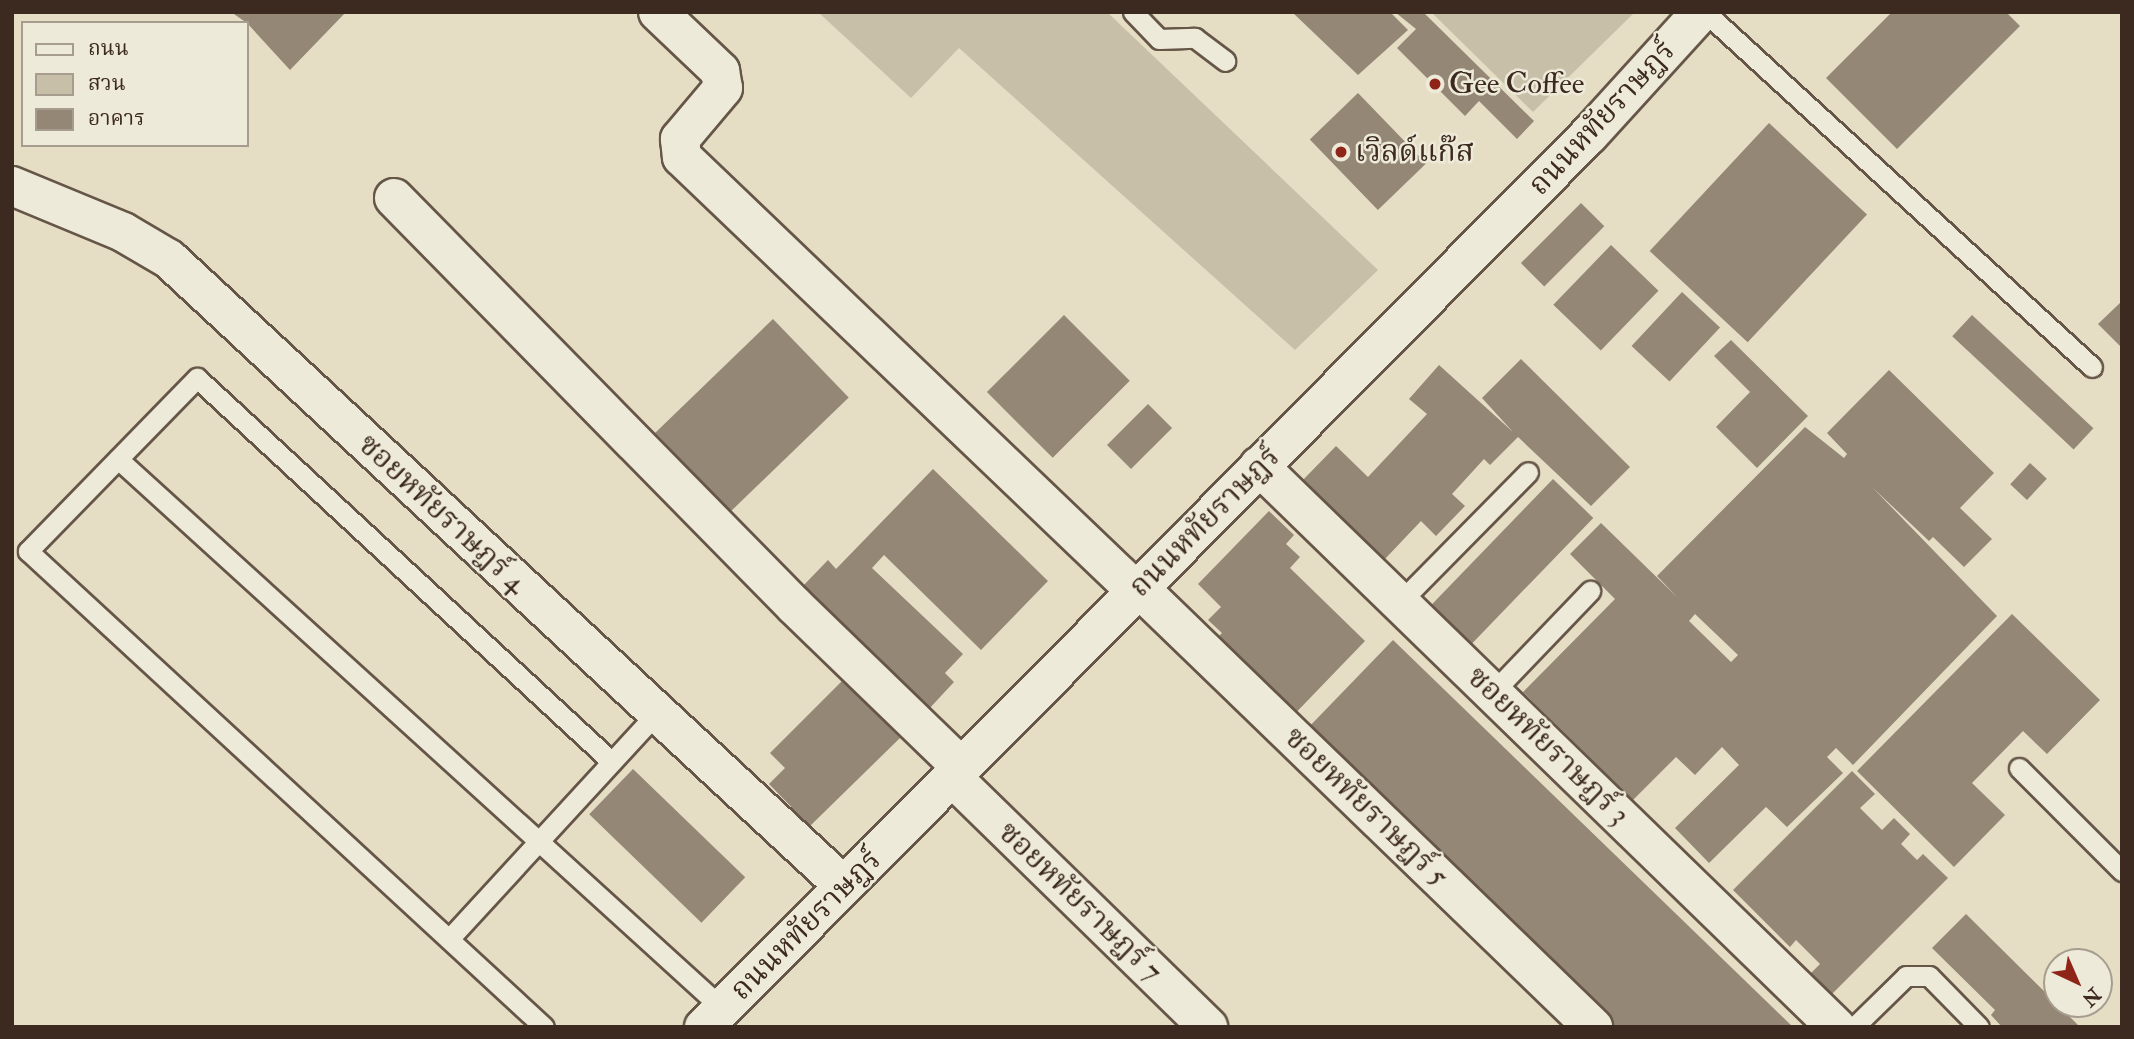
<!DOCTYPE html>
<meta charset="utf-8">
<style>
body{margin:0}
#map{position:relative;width:2134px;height:1039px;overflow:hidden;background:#e5dec4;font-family:"IM FELL Double Pica","Noto Serif Thai",serif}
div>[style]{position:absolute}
.green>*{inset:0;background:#c8bfa8}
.building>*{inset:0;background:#948775;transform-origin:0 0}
.roads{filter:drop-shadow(2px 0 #665648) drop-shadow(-2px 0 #665648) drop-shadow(0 2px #665648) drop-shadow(0 -2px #665648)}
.service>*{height:19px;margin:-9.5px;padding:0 9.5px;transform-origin:9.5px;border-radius:9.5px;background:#eeead9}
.minor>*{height:38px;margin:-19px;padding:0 19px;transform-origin:19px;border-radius:19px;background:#eeead9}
.tertiary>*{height:38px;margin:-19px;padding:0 19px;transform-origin:19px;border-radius:19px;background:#eeead9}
.secondary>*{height:38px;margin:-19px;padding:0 19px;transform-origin:19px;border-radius:19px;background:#eeead9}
.dots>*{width:19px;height:19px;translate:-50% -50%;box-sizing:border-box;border:4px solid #eeead9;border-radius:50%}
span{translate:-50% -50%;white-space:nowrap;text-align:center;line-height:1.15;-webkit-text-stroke:5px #eeead9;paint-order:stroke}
.poi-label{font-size:30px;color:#3c291f}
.left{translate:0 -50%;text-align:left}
.street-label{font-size:30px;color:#3c291f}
.frame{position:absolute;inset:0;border:14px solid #3c291f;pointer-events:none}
.legend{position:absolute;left:21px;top:21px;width:228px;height:126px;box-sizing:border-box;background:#eeead9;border:2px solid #a79d8f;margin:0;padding:9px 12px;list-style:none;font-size:21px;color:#3c291f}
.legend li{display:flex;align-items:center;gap:14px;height:35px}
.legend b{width:35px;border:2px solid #a79d8f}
.north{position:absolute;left:2043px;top:948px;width:70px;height:70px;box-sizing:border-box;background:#eeead9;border:2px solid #a79d8f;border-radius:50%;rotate:136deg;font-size:19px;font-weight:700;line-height:28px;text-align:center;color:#3c291f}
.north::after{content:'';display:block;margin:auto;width:24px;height:32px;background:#8f2418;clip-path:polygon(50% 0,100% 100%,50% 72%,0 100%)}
</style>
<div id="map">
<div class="green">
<div style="clip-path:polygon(818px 12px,1107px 12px,1378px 270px,1295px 350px,959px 48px,911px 98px)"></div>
<div style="clip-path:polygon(1431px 12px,1635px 12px,1533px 112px)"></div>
</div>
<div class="building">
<div style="clip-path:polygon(231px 12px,346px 12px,290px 70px,247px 23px)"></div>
<div style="clip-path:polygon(1292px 12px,1390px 12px,1408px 30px,1358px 75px)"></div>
<div style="clip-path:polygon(1395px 12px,1423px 12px,1534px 121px,1517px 139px,1479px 101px,1465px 116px,1397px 48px,1416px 29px)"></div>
<div style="clip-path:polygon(1892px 12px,2006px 12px,2020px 26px,1897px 149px,1826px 78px)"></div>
<div style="left:1358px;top:93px;width:98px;height:67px;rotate:46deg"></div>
<div style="left:1769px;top:123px;width:134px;height:175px;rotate:43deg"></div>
<div style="left:1581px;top:203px;width:33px;height:85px;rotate:45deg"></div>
<div style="left:1611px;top:245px;width:66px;height:83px;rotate:44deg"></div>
<div style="left:1682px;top:292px;width:52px;height:74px;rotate:43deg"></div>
<div style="clip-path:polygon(2122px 301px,2122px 348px,2098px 324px)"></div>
<div style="left:1064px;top:315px;width:93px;height:109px;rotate:45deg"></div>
<div style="left:1972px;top:315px;width:166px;height:29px;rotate:43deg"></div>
<div style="left:773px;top:319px;width:109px;height:164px;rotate:46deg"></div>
<div style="clip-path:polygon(1731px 340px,1808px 416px,1757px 468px,1716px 427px,1750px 392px,1714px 356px)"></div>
<div style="clip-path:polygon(1521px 359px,1630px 467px,1591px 506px,1518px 437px,1490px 465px,1484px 459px,1452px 494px,1465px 506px,1436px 536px,1421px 521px,1384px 560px,1301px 482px,1336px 446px,1368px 477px,1427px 414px,1409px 399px,1439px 365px,1513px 432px,1482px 398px)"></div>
<div style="clip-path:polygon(evenodd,1889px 370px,1994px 473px,1960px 508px,1992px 539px,1964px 567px,1933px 537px,1929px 541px,1872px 487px,1997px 616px,1853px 765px,1836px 748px,1827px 757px,1843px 773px,1787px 827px,1766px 807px,1709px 863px,1675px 828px,1739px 765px,1722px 747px,1695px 775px,1676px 757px,1633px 800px,1523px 692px,1615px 599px,1570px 554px,1601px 523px,1677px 597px,1657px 576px,1805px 427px,1844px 458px,1847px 454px,1827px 433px,1889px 370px,1695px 614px,1738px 655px,1731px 662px,1689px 621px,1695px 614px)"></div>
<div style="left:1148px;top:404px;width:34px;height:58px;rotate:45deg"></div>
<div style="left:2030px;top:463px;width:23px;height:29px;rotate:43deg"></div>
<div style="clip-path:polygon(933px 469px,1048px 581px,981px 650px,884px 555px,872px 568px,963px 654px,945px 673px,954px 682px,928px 710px,801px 588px,828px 560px,836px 569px)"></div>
<div style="left:1553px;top:479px;width:56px;height:179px;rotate:44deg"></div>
<div style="clip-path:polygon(1269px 511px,1294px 535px,1286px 544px,1300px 557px,1290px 568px,1365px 641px,1285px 724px,1207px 648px,1222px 633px,1208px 620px,1221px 607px,1198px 584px)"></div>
<div style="clip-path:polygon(2012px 614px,2100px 700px,2047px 754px,2023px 731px,1972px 783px,2005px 815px,1954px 867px,1857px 771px)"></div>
<div style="clip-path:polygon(1393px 640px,1793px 1027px,1603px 1027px,1305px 731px)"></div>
<div style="clip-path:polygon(843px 680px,900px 738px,810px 826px,769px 784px,785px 768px,770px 753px)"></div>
<div style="left:633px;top:769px;width:156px;height:63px;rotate:44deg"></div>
<div style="clip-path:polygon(1852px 771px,1875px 794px,1860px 808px,1882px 830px,1894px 818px,1910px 834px,1901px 844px,1917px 860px,1923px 854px,1948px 878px,1830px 996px,1810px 974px,1820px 964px,1796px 940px,1790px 947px,1733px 890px)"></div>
<div style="clip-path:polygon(1966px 914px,2057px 1004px,2080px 1027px,2002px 1027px,1991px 1015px,1995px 1010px,1932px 948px)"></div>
</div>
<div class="roads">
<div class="service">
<div style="left:1133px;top:12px;width:37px;rotate:46deg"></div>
<div style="left:1159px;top:39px;width:36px;rotate:-2deg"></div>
<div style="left:1195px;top:38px;width:38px;rotate:37deg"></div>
<div style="left:1705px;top:12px;width:525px;rotate:42.53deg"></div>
<div style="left:118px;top:459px;width:816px;rotate:42.27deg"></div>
<div style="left:1398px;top:604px;width:185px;rotate:-45.4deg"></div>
<div style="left:1494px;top:691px;width:139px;rotate:-46.2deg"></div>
<div style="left:2019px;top:768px;width:146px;rotate:45deg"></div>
<div style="left:449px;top:939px;width:306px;rotate:-47.4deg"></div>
<div style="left:544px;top:1027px;width:702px;rotate:-137.31deg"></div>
<div style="left:28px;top:551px;width:242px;rotate:-45.7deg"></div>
<div style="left:197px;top:378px;width:565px;rotate:42.78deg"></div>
<div style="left:1854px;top:1027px;width:73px;rotate:-44.4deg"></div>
<div style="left:1906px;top:976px;width:23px"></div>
<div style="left:1929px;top:976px;width:71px;rotate:45.6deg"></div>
</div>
<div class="minor">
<div style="left:658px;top:12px;width:86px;rotate:43.6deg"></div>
<div style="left:720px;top:71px;width:17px;rotate:80deg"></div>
<div style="left:723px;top:88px;width:67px;rotate:130.1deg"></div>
<div style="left:680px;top:139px;width:18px;rotate:84deg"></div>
<div style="left:682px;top:157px;width:628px;rotate:43.71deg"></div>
<div style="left:394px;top:198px;width:572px;rotate:45.5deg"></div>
<div style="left:795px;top:606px;width:231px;rotate:44.1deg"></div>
<div style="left:1259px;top:466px;width:805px;rotate:44.19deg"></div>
<div style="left:1139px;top:588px;width:632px;rotate:44.04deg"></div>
<div style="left:952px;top:777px;width:358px;rotate:44.3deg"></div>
</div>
<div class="tertiary">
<div style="left:12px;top:186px;width:120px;rotate:22.5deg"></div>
<div style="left:123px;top:232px;width:53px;rotate:30.4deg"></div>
<div style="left:169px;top:259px;width:921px;rotate:42.89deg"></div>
</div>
<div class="secondary">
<div style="left:704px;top:1027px;width:1257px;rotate:-45.23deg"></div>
<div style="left:1589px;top:135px;width:166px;rotate:-47.7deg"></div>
</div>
</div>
<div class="dots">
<div style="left:1435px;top:84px;background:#8f2418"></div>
<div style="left:1341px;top:152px;background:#8f2418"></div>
</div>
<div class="poi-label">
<span class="left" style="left:1449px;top:84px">Gee Coffee</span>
<span class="left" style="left:1355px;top:152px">เวิลด์แก๊ส</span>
</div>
<div class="street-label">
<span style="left:1602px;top:118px;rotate:-47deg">ถนนหทัยราษฎร์</span>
<span style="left:442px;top:514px;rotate:43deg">ซอยหทัยราษฎร์ 4</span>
<span style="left:1205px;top:522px;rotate:-45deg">ถนนหทัยราษฎร์</span>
<span style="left:1548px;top:746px;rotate:44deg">ซอยหทัยราษฎร์ 3</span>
<span style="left:1366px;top:807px;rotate:44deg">ซอยหทัยราษฎร์ 5</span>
<span style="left:1080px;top:902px;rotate:44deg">ซอยหทัยราษฎร์ 7</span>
<span style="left:806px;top:925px;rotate:-45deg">ถนนหทัยราษฎร์</span>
</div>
<div class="frame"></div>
<ul class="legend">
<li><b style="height:9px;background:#eeead9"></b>ถนน</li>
<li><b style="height:19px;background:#c8bfa8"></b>สวน</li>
<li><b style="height:19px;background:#948775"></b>อาคาร</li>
</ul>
<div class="north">N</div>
</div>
